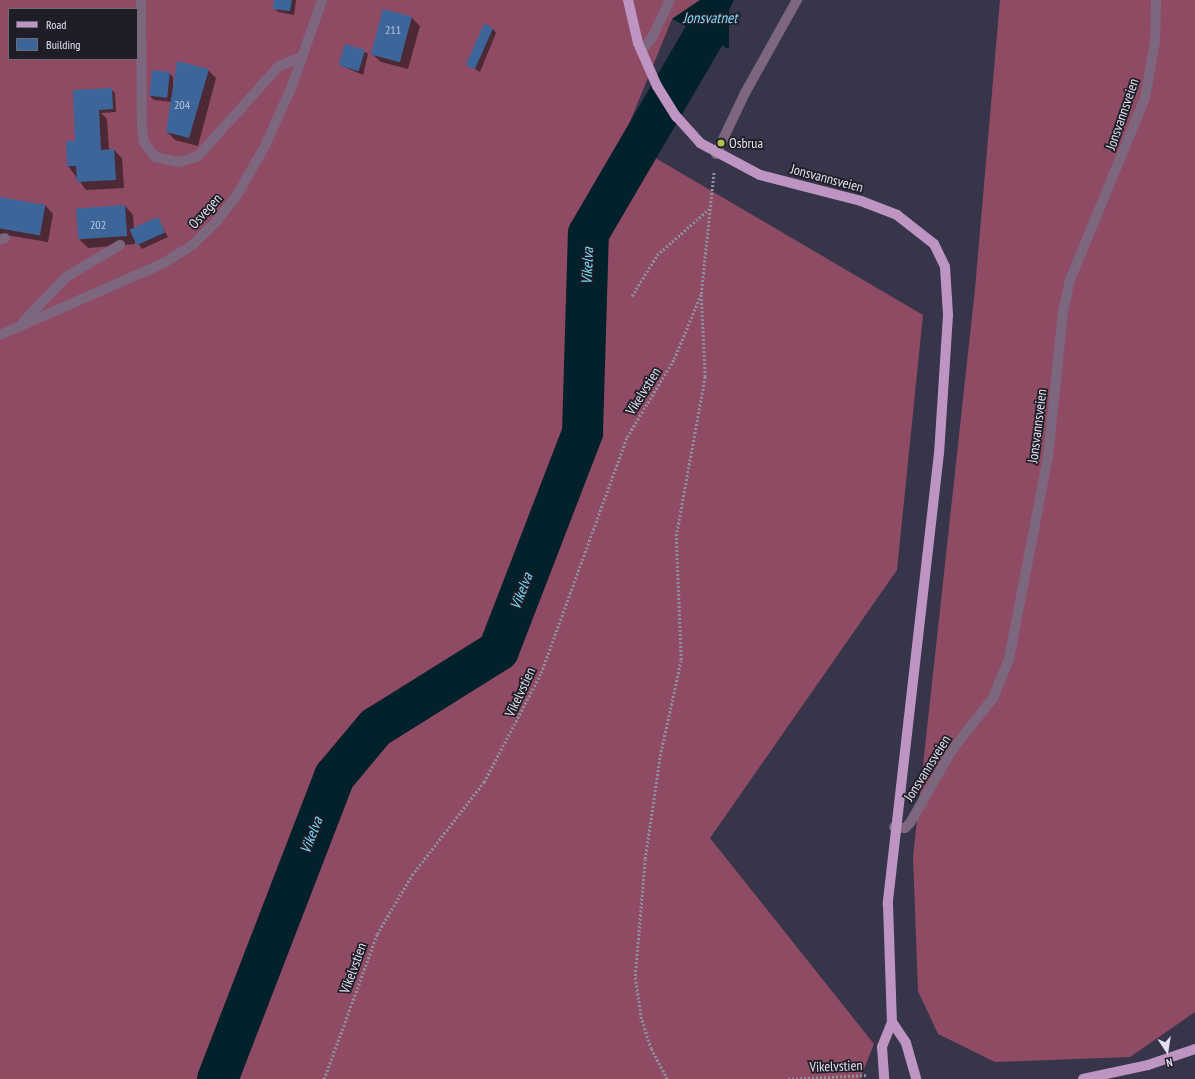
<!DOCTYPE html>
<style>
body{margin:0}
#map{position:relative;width:1195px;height:1079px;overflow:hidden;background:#37354a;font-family:"PT Sans Narrow",sans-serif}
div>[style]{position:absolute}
.forest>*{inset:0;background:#904b64}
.water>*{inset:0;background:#03212a}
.shadow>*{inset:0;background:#0007}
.river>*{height:41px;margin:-20.5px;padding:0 20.5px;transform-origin:20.5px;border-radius:20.5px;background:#03212a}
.building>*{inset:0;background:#3c669a;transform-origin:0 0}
.path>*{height:2.5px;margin-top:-1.25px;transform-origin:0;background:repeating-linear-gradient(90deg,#8f8e9f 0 2px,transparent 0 4px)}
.minor>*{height:10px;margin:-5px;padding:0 5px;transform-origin:5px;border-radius:5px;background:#7c677e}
.major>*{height:10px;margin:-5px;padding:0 5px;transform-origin:5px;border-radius:5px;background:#be94c2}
.dots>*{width:11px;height:11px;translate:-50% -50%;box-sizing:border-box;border:2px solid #1f1e28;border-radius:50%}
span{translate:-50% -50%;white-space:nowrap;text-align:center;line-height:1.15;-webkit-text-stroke:3.5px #1f1e28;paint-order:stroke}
.number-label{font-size:12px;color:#b9c3da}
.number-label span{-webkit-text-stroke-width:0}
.street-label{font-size:14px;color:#e3e2f0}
.poi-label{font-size:14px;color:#e3e2f0}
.left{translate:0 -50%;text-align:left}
.water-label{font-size:15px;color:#7cddfb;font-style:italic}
.legend{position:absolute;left:8px;top:8px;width:130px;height:52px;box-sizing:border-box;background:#1f1e28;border:1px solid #6d6c78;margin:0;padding:5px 7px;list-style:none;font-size:12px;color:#e3e2f0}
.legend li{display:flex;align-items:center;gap:8px;height:20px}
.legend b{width:20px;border:1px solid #6d6c78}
.north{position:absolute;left:1147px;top:1031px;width:40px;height:40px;-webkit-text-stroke:3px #1f1e28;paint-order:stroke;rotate:168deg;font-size:11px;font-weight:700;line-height:16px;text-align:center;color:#e3e2f0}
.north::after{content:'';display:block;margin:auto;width:14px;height:18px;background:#e3e2f0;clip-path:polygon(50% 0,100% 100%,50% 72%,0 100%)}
</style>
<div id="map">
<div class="forest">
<div style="clip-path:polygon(evenodd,0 0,700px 0,672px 19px,623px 139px,923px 315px,897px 570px,710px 838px,874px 1044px,860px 1079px,0 1079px,0 0,9px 9px,137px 9px,137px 59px,9px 59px,9px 9px)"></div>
<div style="clip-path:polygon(1000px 0,1195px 0,1195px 1012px,1130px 1057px,995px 1062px,938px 1034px,918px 991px,913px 857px,975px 289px)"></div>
</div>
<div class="water">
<div style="clip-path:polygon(700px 0,734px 0,729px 10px,729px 49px,672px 19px)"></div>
</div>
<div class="shadow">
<div style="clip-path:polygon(275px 0,296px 0,294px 15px,278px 12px,274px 8px)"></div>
<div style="clip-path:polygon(384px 11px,412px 18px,420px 26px,408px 69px,381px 62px,372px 54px)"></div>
<div style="clip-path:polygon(493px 29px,496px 33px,480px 72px,467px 64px)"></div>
<div style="clip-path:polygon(364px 51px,368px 54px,363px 75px,340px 65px)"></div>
<div style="clip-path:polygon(208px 70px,216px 78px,198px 146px,175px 140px,167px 132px,172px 102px,154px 100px,150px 96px,169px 73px,173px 77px,173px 96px)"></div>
<div style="clip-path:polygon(111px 89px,115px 93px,116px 112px,101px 113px,107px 119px,109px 150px,114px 150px,122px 158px,124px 188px,86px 190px,68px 166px,76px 142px)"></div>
<div style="clip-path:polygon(0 198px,45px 205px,53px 214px,48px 242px,0 234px)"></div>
<div style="clip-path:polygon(125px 206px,133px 215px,134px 230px,158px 219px,168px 237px,142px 249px,135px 238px,135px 244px,88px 248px,80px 240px)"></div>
</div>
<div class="river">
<div style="left:217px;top:1079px;width:325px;rotate:-68.9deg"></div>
<div style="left:334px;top:776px;width:64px;rotate:-50.1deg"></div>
<div style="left:375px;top:727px;width:145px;rotate:-32deg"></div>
<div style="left:498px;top:650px;width:234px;rotate:-68.9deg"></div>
<div style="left:582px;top:432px;width:199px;rotate:-88.3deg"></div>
<div style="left:588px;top:233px;width:228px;rotate:-59.7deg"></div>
</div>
<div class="building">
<div style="clip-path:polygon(274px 0,292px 0,290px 11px,273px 9px)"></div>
<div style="left:383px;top:9px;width:30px;height:47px;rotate:15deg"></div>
<div style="left:484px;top:24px;width:10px;height:45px;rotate:24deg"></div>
<div style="left:345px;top:44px;width:21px;height:22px;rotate:17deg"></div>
<div style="clip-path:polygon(177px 61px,209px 69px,189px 138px,166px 132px)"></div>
<div style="left:152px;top:70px;width:18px;height:26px;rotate:6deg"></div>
<div style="clip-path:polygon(112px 88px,113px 109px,99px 110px,101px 150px,114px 149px,116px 180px,77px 182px,76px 166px,67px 166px,66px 141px,75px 141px,73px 90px)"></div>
<div style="left:0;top:197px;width:46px;height:31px;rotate:10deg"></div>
<div style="left:125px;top:205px;width:31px;height:49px;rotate:86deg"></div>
<div style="left:158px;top:217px;width:17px;height:31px;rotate:66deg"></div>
</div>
<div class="path">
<div style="left:632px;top:296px;width:48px;rotate:-58.6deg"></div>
<div style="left:657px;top:255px;width:69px;rotate:-41.5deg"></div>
<div style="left:324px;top:1079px;width:154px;rotate:-69.9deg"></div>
<div style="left:377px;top:934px;width:69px;rotate:-59.3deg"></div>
<div style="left:412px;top:875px;width:118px;rotate:-52.3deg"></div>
<div style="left:484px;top:782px;width:123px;rotate:-62.4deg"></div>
<div style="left:541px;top:673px;width:251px;rotate:-70deg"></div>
<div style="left:627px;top:437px;width:91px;rotate:-58.9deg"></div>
<div style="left:674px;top:359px;width:70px;rotate:-67.4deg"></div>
<div style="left:701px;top:294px;width:124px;rotate:-84deg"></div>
<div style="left:667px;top:1079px;width:34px;rotate:-118deg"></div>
<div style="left:651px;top:1049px;width:32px;rotate:-108deg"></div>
<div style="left:641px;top:1019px;width:43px;rotate:-97.9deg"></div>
<div style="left:635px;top:976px;width:117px;rotate:-85.1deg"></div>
<div style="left:645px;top:859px;width:104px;rotate:-81.7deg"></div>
<div style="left:660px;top:756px;width:98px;rotate:-77.7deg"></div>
<div style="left:681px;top:660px;width:124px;rotate:-92.3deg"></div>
<div style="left:676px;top:536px;width:162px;rotate:-79.7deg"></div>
<div style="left:705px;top:377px;width:82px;rotate:-92.8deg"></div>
<div style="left:788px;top:1079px;width:79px;rotate:-2.9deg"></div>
</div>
<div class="minor">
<div style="left:141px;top:0;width:128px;rotate:89.6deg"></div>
<div style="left:142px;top:128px;width:14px;rotate:82deg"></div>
<div style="left:144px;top:142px;width:19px;rotate:54deg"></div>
<div style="left:155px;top:157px;width:25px;rotate:12deg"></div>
<div style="left:179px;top:162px;width:19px;rotate:-16deg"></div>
<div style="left:197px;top:157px;width:122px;rotate:-48deg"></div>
<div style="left:279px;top:66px;width:25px;rotate:-21deg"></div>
<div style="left:641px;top:51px;width:17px;rotate:-50deg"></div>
<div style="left:652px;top:38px;width:42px;rotate:-64.7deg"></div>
<div style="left:716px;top:154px;width:68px;rotate:-64.6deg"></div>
<div style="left:745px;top:93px;width:107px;rotate:-60.8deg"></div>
<div style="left:0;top:239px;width:5px;rotate:-11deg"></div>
<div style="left:23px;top:322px;width:62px;rotate:-46.3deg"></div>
<div style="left:66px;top:277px;width:63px;rotate:-30.7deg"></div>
<div style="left:0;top:335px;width:177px;rotate:-23.7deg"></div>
<div style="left:162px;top:264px;width:36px;rotate:-32deg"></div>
<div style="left:192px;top:245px;width:33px;rotate:-44deg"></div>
<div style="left:216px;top:222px;width:34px;rotate:-52deg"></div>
<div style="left:237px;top:195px;width:56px;rotate:-60.3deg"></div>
<div style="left:265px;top:146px;width:66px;rotate:-65.8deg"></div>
<div style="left:292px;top:86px;width:91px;rotate:-70.8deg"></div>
<div style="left:894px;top:827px;width:11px;rotate:5deg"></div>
<div style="left:905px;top:828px;width:7px;rotate:-45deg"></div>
<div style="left:910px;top:823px;width:84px;rotate:-60.1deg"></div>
<div style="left:952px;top:750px;width:66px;rotate:-51.7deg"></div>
<div style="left:993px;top:698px;width:42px;rotate:-67.7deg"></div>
<div style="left:1009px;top:659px;width:206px;rotate:-79.1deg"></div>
<div style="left:1048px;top:457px;width:146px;rotate:-84.1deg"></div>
<div style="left:1063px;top:312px;width:33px;rotate:-78deg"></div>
<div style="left:1070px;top:280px;width:197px;rotate:-67.6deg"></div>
<div style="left:1145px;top:98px;width:58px;rotate:-80deg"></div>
<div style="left:1155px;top:41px;width:41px;rotate:-88.6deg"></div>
</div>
<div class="major">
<div style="left:628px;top:0;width:44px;rotate:76.9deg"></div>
<div style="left:638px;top:43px;width:47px;rotate:66.2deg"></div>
<div style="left:657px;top:86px;width:36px;rotate:58deg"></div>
<div style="left:676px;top:116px;width:36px;rotate:48deg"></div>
<div style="left:700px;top:143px;width:68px;rotate:28.1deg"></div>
<div style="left:760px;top:175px;width:104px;rotate:14.4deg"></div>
<div style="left:861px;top:201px;width:39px;rotate:21deg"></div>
<div style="left:897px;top:215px;width:47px;rotate:38.1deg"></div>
<div style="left:934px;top:244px;width:25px;rotate:64deg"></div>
<div style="left:945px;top:267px;width:48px;rotate:86.4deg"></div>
<div style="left:948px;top:315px;width:138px;rotate:93.7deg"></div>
<div style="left:939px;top:453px;width:454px;rotate:96.5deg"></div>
<div style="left:888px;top:904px;width:118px;rotate:88.1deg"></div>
<div style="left:892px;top:1022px;width:27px;rotate:112deg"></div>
<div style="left:882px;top:1047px;width:32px;rotate:86deg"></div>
<div style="left:892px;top:1022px;width:25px;rotate:56deg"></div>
<div style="left:906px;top:1043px;width:37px;rotate:74deg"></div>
<div style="left:1083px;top:1079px;width:66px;rotate:-12.2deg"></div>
<div style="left:1148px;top:1065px;width:50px;rotate:-18.8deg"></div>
</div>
<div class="dots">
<div style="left:721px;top:143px;background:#b2c34c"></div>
</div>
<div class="number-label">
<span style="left:393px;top:30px">211</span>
<span style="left:182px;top:105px">204</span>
<span style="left:98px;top:225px">202</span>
</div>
<div class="street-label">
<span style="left:1122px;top:114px;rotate:-71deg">Jonsvannsveien</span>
<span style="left:827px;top:178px;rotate:15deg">Jonsvannsveien</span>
<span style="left:205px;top:211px;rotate:-48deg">Osvegen</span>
<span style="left:643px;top:391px;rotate:-58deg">Vikelvstien</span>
<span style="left:1037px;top:426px;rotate:-83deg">Jonsvannsveien</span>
<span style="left:520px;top:692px;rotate:-65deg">Vikelvstien</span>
<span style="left:927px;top:768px;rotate:-58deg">Jonsvannsveien</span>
<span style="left:353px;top:968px;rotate:-70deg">Vikelvstien</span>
<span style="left:836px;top:1066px;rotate:-2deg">Vikelvstien</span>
</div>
<div class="poi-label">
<span class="left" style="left:729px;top:143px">Osbrua</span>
</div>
<div class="water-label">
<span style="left:710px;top:18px">Jonsvatnet</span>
<span style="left:587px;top:266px;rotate:-88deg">Vikelva</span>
<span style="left:521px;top:591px;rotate:-69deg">Vikelva</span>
<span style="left:311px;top:835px;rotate:-69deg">Vikelva</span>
</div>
<ul class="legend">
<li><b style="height:5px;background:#be94c2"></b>Road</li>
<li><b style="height:11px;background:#3c669a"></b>Building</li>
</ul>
<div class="north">N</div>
</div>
